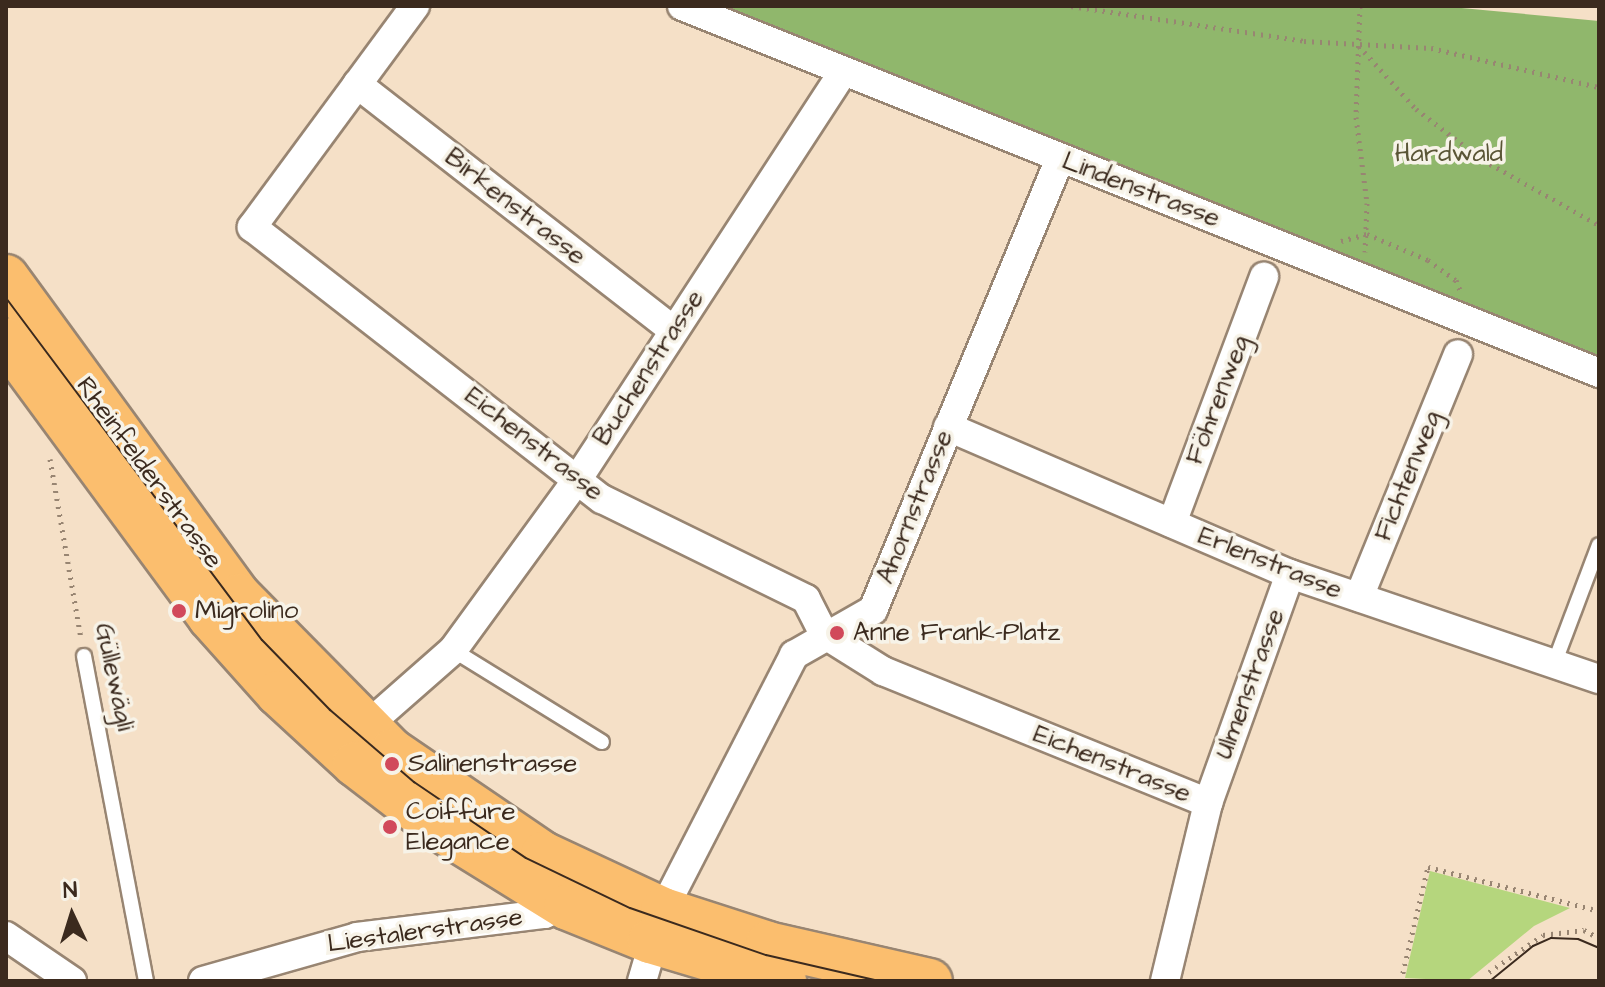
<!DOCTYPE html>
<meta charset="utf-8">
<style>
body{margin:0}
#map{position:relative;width:1605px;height:987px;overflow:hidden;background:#f5e0c7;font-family:"Architects Daughter",sans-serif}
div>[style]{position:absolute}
.green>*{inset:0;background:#b5d67d}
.forest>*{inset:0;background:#90b76c}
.path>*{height:5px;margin-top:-2.5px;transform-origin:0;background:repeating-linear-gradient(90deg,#988572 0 2px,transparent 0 8px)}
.roads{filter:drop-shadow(2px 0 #988572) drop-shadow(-2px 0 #988572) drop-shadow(0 2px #988572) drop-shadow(0 -2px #988572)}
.lane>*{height:14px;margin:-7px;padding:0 7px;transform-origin:7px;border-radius:7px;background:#fff}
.street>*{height:28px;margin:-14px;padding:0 14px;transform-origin:14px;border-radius:14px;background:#fff}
.primary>*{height:44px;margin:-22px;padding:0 22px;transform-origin:22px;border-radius:22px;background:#fbbe6e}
.tram>*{height:2px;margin:-1px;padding:0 1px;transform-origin:1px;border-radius:1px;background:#3b2a1e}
.dots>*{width:22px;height:22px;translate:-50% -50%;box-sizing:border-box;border:4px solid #f7f3e8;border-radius:50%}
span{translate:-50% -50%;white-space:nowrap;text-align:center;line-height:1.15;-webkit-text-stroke:7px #f7f3e8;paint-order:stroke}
.park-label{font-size:26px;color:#5a5536}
.street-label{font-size:26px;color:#3b2a1e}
.poi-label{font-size:26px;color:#3b2a1e}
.left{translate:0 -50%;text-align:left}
.frame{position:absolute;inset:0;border:8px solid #3b2a1e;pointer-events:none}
.north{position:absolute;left:32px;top:875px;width:80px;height:80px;-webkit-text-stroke:6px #f7f3e8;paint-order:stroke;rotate:356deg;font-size:22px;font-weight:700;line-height:32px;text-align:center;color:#3b2a1e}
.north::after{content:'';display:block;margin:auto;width:28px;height:36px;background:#3b2a1e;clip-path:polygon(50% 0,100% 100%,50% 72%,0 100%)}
</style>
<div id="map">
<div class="green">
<div style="clip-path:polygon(1430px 871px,1570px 908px,1534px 926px,1467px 981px,1405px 978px)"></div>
</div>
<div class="forest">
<div style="clip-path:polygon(682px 6px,1440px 6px,1599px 21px,1599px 373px)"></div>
</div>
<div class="path">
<div style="left:1071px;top:6px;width:236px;rotate:8.5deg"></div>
<div style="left:1304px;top:41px;width:127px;rotate:3.2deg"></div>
<div style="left:1431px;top:48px;width:172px;rotate:13.1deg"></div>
<div style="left:1360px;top:6px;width:111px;rotate:92.1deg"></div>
<div style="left:1356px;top:117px;width:87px;rotate:82.7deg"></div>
<div style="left:1367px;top:203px;width:49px;rotate:92.3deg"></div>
<div style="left:1359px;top:46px;width:85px;rotate:47.9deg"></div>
<div style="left:1416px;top:109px;width:84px;rotate:37.3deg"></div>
<div style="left:1483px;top:160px;width:133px;rotate:29.3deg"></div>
<div style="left:1341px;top:241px;width:27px;rotate:-15deg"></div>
<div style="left:1367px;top:234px;width:66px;rotate:23.1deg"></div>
<div style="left:1428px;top:260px;width:34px;rotate:36deg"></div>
<div style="left:1456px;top:280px;width:11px;rotate:68deg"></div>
<div style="left:50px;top:459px;width:183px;rotate:80.2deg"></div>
<div style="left:1489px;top:972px;width:65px;rotate:-34.4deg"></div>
<div style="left:1543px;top:935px;width:41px;rotate:-7deg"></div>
<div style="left:1584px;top:930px;width:17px;rotate:28deg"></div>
<div style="left:1401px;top:981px;width:117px;rotate:-76.7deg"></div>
<div style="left:1428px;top:867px;width:177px;rotate:14.4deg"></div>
</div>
<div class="roads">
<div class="lane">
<div style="left:453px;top:650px;width:175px;rotate:31.7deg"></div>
<div style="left:84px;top:656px;width:331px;rotate:79.2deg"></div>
<div style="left:1554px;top:664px;width:127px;rotate:-69.3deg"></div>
</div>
<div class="street">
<div style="left:415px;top:6px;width:275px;rotate:126.4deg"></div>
<div style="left:252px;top:227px;width:443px;rotate:37.9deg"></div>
<div style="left:602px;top:499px;width:227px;rotate:26.1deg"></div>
<div style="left:806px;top:599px;width:39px;rotate:63deg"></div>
<div style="left:824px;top:634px;width:70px;rotate:32.1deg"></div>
<div style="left:883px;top:671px;width:351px;rotate:22.1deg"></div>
<div style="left:682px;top:6px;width:988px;rotate:21.81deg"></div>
<div style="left:357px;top:84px;width:400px;rotate:37.9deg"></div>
<div style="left:948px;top:427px;width:372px;rotate:23.3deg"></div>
<div style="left:1290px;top:574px;width:326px;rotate:18.8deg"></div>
<div style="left:1172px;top:523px;width:263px;rotate:-69.5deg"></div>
<div style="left:1359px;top:597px;width:262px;rotate:-67.8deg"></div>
<div style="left:354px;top:737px;width:132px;rotate:-41.3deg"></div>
<div style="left:453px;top:650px;width:214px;rotate:-53.9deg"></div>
<div style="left:579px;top:477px;width:481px;rotate:-56.9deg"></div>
<div style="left:6px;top:936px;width:80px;rotate:34.3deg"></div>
<div style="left:203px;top:981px;width:160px;rotate:-15.9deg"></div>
<div style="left:357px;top:937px;width:189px;rotate:-7deg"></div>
<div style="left:545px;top:914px;width:29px;rotate:-27deg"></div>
<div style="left:642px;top:981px;width:74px;rotate:-73.5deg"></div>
<div style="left:663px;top:910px;width:287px;rotate:-62.8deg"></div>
<div style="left:794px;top:655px;width:91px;rotate:-29.7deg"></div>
<div style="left:873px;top:610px;width:489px;rotate:-67.5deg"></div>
<div style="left:1165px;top:981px;width:183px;rotate:-76.4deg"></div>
<div style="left:1208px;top:803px;width:243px;rotate:-70.3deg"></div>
</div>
<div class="primary">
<div style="left:6px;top:277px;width:395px;rotate:53.9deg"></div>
<div style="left:239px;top:596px;width:218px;rotate:45.4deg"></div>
<div style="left:392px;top:751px;width:183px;rotate:34.3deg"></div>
<div style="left:543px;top:854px;width:132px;rotate:25deg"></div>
<div style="left:663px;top:910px;width:110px;rotate:17.9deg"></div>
<div style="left:768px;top:944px;width:166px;rotate:12.9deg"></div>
<div style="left:6px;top:340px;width:344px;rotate:53.6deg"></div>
<div style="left:210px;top:617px;width:102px;rotate:48.2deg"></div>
<div style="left:278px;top:693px;width:105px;rotate:42.7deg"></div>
<div style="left:355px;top:764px;width:103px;rotate:37.5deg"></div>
<div style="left:437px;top:827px;width:152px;rotate:31.8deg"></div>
<div style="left:566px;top:907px;width:91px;rotate:22deg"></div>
<div style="left:650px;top:941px;width:140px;rotate:16.6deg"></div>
</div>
</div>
<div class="tram">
<div style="left:6px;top:298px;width:427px;rotate:53.2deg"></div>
<div style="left:262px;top:640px;width:98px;rotate:45.8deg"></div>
<div style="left:330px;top:710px;width:111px;rotate:40.6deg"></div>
<div style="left:414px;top:782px;width:135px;rotate:34.2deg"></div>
<div style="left:526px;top:858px;width:115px;rotate:25.7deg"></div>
<div style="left:630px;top:908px;width:144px;rotate:19.1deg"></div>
<div style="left:766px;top:955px;width:116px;rotate:13deg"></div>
<div style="left:1490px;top:981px;width:55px;rotate:-39.1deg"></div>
<div style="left:1533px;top:946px;width:20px;rotate:-24deg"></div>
<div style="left:1551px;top:938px;width:27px;rotate:2deg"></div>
<div style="left:1578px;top:939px;width:23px;rotate:23deg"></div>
</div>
<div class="dots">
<div style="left:179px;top:611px;background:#d1495b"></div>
<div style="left:837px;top:633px;background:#d1495b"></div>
<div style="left:392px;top:764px;background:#d1495b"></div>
<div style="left:390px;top:827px;background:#d1495b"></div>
</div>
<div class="park-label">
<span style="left:1449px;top:154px">Hardwald</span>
</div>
<div class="street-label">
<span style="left:1141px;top:190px;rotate:21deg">Lindenstrasse</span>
<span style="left:515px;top:207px;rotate:38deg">Birkenstrasse</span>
<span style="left:649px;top:368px;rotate:-57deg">Buchenstrasse</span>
<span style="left:1218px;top:400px;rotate:-69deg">Föhrenweg</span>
<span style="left:534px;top:444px;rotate:38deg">Eichenstrasse</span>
<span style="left:149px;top:473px;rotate:54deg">Rheinfelderstrasse</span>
<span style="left:1408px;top:476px;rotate:-68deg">Fichtenweg</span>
<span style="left:915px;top:507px;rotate:-68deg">Ahornstrasse</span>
<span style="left:1270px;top:563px;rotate:22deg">Erlenstrasse</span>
<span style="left:114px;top:677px;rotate:78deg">Güllewägli</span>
<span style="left:1250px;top:684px;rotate:-70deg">Ulmenstrasse</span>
<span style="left:1112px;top:764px;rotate:22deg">Eichenstrasse</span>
<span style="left:425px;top:931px;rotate:-8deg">Liestalerstrasse</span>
</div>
<div class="poi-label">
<span class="left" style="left:195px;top:611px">Migrolino</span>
<span class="left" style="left:853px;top:633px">Anne Frank-Platz</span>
<span class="left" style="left:408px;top:764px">Salinenstrasse</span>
<span class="left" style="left:406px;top:827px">Coiffure<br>Elegance</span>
</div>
<div class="frame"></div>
<div class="north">N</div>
</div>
